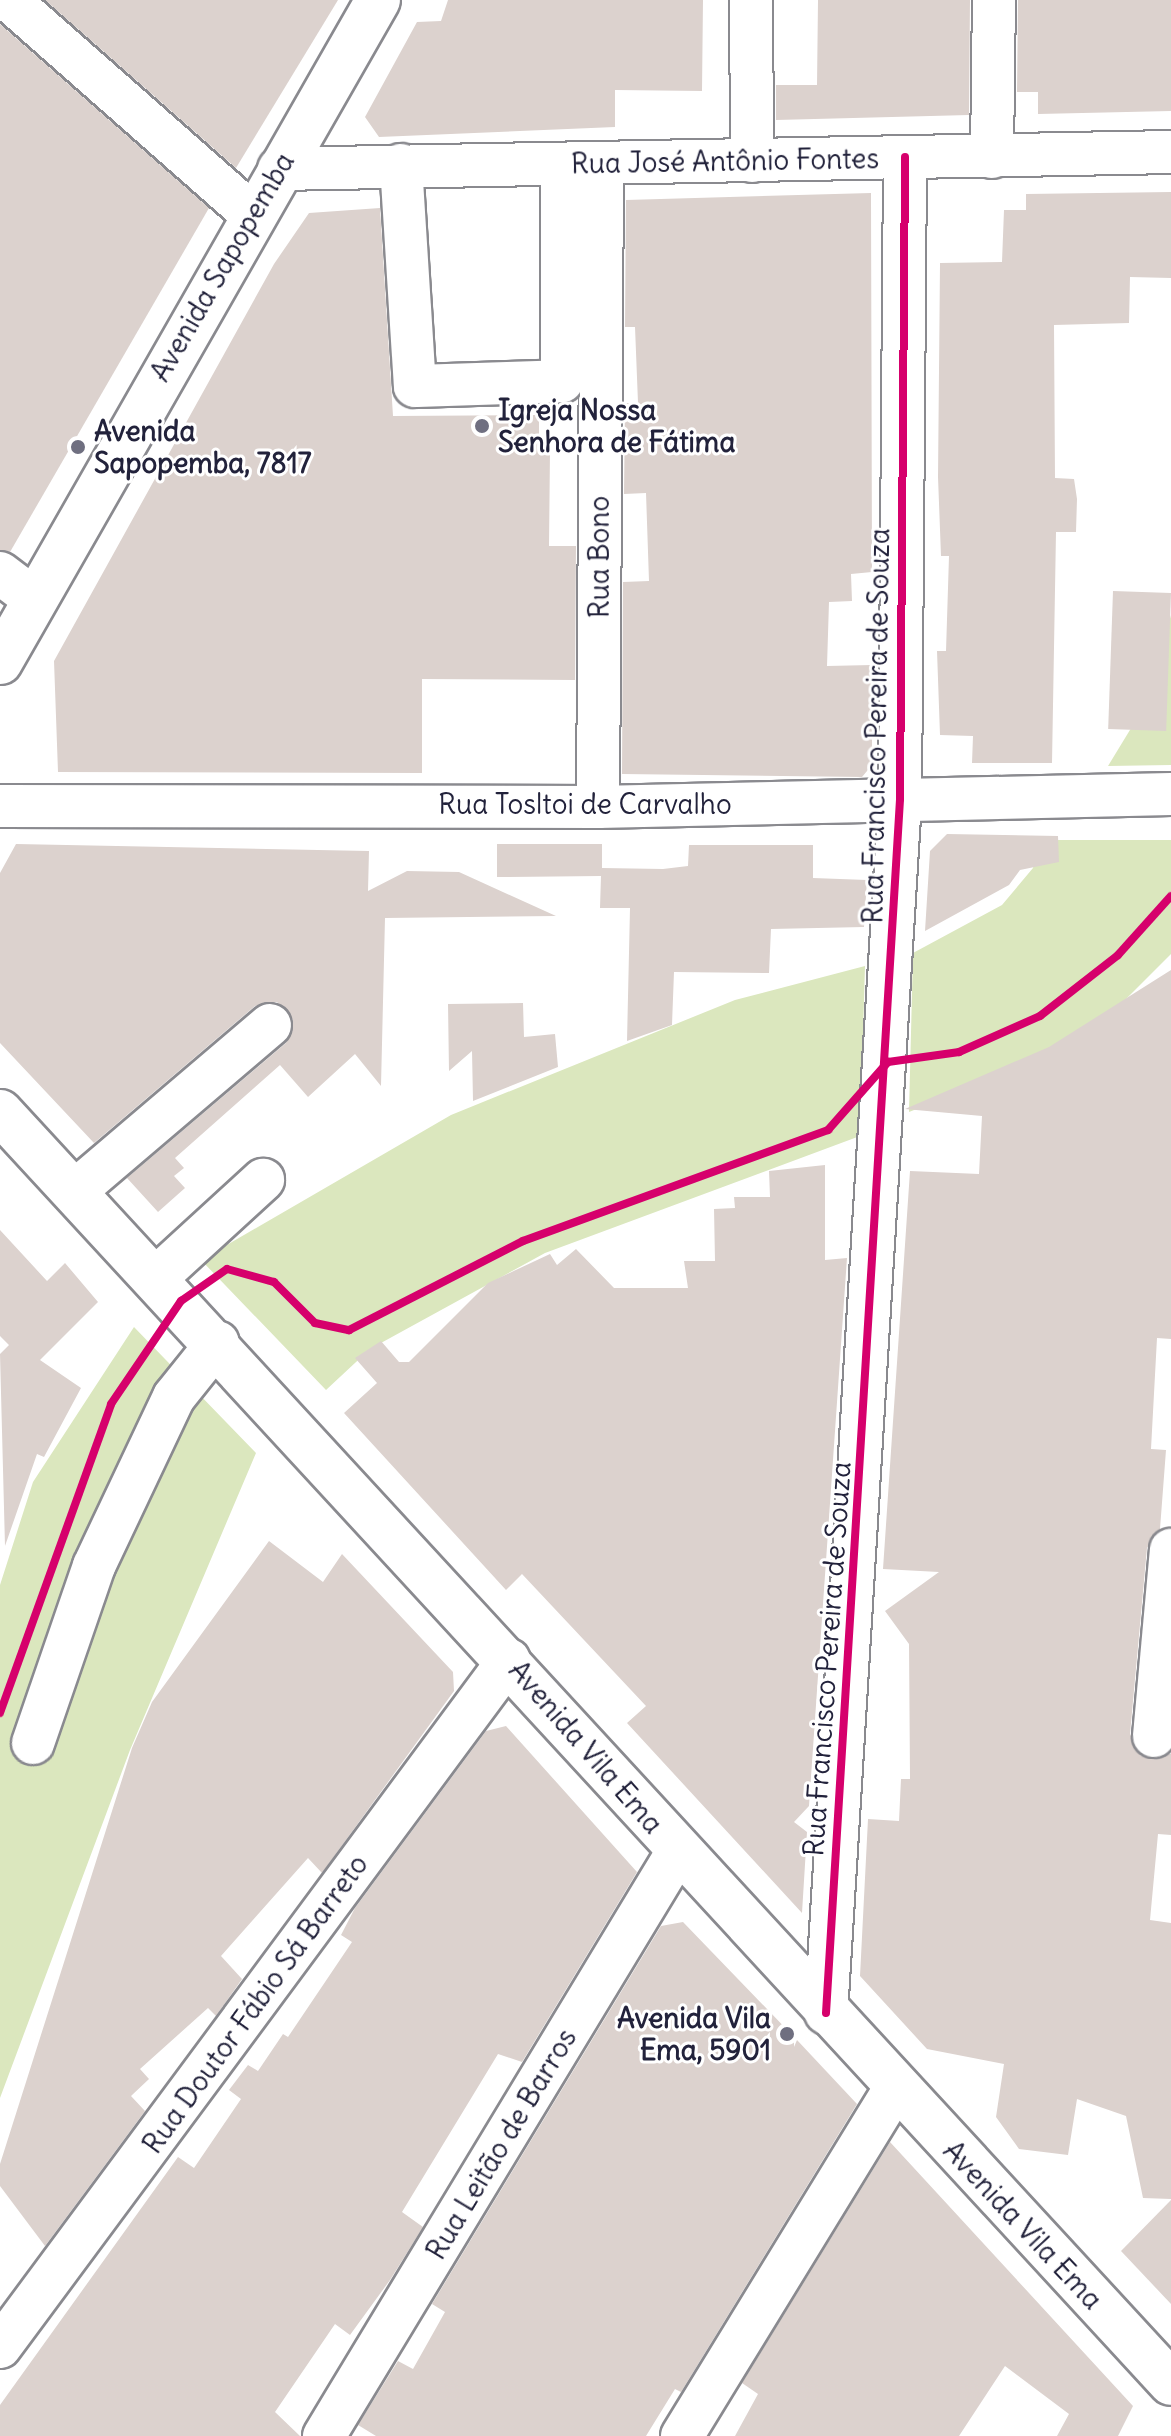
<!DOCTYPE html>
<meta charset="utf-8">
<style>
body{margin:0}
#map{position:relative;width:1171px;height:2436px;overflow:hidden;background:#fff;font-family:Delius,sans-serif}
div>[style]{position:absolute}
.green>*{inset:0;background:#dbe7be}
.building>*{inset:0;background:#dcd2ce;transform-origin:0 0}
.roads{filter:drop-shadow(2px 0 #8a8a8f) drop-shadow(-2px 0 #8a8a8f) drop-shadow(0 2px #8a8a8f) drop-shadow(0 -2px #8a8a8f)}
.minor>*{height:42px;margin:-21px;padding:0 21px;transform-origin:21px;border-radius:21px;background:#fff}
.major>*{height:44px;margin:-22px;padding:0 22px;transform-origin:22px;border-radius:22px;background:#fff}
.cycleway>*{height:8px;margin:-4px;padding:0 4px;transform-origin:4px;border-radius:4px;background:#d6006c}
.dots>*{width:22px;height:22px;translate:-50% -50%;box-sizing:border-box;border:4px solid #fff;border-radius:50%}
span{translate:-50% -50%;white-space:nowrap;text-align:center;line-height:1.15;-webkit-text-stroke:6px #fff;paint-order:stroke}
.street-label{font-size:28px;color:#22223b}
.poi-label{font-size:28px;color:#22223b;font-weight:700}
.left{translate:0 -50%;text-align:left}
.right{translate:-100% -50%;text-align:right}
</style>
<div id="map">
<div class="green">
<div style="clip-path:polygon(1171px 615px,1171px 765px,1108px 766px,1147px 702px)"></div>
<div style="clip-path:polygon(1040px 840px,1171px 840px,1171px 954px,1118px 1007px,1021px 1068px,909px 1112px,913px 953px,1002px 905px,1033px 868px)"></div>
<div style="clip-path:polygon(865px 966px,860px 1136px,545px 1253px,370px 1349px,326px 1390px,201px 1260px,451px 1115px,735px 1000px)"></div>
<div style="clip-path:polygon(134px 1327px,256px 1453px,130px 1750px,0 2098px,0 1585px,33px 1482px)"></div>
</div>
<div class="building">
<div style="clip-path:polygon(45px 0,338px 0,236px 168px)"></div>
<div style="clip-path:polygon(448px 0,703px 0,702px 91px,615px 90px,615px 127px,379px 137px,365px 117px,417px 22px,441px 21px)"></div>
<div style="clip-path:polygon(818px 0,970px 0,969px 115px,776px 120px,776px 85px,817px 85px)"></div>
<div style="clip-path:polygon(1018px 0,1171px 0,1171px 111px,1038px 114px,1038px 92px,1017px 92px)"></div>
<div style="clip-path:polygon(0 24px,209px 208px,10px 552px,0 550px)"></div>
<div style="clip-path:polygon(1171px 192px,1171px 278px,1130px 277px,1129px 323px,1054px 325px,1055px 478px,1074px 479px,1077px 499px,1076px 532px,1056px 532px,1052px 763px,972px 763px,973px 736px,940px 735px,937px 651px,946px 651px,949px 556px,941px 556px,938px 477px,940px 263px,1002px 262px,1004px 210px,1026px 210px,1026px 194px)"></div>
<div style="clip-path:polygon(871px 193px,872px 572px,851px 574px,852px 601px,829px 602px,827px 666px,872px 665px,872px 765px,862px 777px,622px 774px,623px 582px,649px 581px,646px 493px,624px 494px,625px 403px,638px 403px,635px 327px,625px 327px,626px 200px)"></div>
<div style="clip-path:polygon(380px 208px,393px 416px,539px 415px,539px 451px,550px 451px,549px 546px,576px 546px,575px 680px,422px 679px,422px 773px,58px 772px,54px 661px,274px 264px,309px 213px)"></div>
<div style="left:1113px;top:591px;width:58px;height:138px;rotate:2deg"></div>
<div style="clip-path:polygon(947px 834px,1058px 836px,1059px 862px,1020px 870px,1009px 885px,925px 931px,930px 851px)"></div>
<div style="clip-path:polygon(16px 844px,369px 851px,368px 891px,407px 871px,459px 872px,556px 916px,385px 918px,381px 1086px,355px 1054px,308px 1097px,280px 1065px,175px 1158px,184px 1168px,174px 1176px,185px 1188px,158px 1212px,127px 1178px,286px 1043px,293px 1020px,277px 1002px,255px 1006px,94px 1143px,0 1043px,0 873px)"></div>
<div style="clip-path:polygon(497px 844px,602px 844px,602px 868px,663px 869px,688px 866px,689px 845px,813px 845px,813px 878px,867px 880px,864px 927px,771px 929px,769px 973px,674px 972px,672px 1025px,627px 1041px,630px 908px,600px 908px,601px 876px,497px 877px)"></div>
<div style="clip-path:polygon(1171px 970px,1171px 1339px,1157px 1338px,1151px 1449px,1166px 1450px,1160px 1529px,1147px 1548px,1130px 1734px,1141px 1756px,1171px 1754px,1171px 1835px,1158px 1834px,1150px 1920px,1171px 1923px,1171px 2199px,1143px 2198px,1126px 2116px,1077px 2099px,1068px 2155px,1019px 2149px,996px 2117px,1004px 2064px,927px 2049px,860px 1976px,868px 1819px,899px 1821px,901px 1779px,910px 1779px,909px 1644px,885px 1611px,939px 1572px,883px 1569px,910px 1171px,979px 1174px,982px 1116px,905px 1109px,1049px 1047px)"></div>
<div style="clip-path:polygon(523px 1003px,524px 1037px,555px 1034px,558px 1067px,473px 1101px,472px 1051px,449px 1071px,448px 1004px)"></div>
<div style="clip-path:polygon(825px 1165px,825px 1260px,847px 1258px,809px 1806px,794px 1822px,807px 1832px,802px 1913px,627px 1723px,646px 1706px,522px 1574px,506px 1590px,344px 1413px,377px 1383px,355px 1358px,381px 1341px,399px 1362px,409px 1362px,488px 1283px,550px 1254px,557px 1265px,576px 1249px,614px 1288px,688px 1288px,684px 1261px,715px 1261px,714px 1209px,735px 1208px,734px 1197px,770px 1197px,769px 1171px)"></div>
<div style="clip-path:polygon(0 1230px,47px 1281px,65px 1263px,98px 1302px,40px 1360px,81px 1388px,44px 1457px,37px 1454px,5px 1546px,0 1354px,9px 1345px,0 1336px)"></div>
<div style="clip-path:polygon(269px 1541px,323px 1582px,342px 1554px,453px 1672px,454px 1691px,322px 1873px,308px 1858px,221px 1956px,242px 1979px,216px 2016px,208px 2008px,140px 2069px,149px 2079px,131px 2096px,145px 2111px,45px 2246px,0 2186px,0 2164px,132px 1748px,152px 1702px)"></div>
<div style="clip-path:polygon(506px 1726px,637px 1872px,522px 2062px,498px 2054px,402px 2212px,423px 2227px,390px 2280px,350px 2335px,335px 2324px,275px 2412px,300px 2436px,0 2436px,0 2405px,178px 2157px,194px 2168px,241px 2099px,229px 2090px,248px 2065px,258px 2071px,283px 2034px,288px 2037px,352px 1942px,341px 1935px,355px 1908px,486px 1731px)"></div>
<div style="clip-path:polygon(683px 1922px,794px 2037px,794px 2047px,797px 2040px,857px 2104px,681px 2392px,675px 2389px,646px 2436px,376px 2436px,358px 2425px,398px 2361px,413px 2369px,445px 2312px,432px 2304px,661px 1926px)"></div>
<div style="clip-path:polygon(890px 2142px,1133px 2406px,1118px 2436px,1057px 2436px,1069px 2414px,1005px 2366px,959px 2436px,735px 2436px,758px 2394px,742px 2383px)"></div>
<div style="clip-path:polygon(1171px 2200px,1171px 2304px,1121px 2251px)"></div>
</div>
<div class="roads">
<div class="minor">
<div style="left:9px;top:0;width:324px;rotate:41.4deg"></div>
<div style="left:751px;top:0;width:161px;rotate:89.6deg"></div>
<div style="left:992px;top:157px;width:157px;rotate:-89.3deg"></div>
<div style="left:401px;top:165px;width:221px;rotate:86.4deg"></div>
<div style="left:415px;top:386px;width:147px;rotate:-1.9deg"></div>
<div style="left:562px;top:381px;width:217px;rotate:-90deg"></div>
<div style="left:279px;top:169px;width:892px;rotate:-1.09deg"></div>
<div style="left:0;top:573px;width:41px;rotate:37.1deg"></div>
<div style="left:0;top:806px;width:598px;rotate:0.1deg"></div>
<div style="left:598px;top:807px;width:573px;rotate:-1.3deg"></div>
<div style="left:598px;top:807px;width:643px;rotate:-89.64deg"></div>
<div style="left:75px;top:1191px;width:256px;rotate:-40.4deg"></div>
<div style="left:157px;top:1277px;width:144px;rotate:-42.5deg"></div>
<div style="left:1154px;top:1736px;width:187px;rotate:-84.8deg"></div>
<div style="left:33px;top:1743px;width:187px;rotate:-71deg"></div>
<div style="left:94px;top:1566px;width:187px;rotate:-64.7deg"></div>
<div style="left:174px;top:1397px;width:70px;rotate:-51.3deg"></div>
<div style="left:826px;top:2013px;width:1216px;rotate:-86.51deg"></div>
<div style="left:900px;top:799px;width:642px;rotate:-89.55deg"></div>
<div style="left:0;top:2347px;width:855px;rotate:-53.47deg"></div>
<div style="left:324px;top:2436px;width:684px;rotate:-58.82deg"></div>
<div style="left:682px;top:2436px;width:408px;rotate:-58.5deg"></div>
</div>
<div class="major">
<div style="left:0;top:662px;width:762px;rotate:-60.27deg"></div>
<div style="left:0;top:1112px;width:1728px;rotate:47.34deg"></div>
</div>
</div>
<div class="cycleway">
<div style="left:0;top:1713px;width:328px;rotate:-70.2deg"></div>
<div style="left:111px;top:1404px;width:125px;rotate:-55.8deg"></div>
<div style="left:181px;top:1301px;width:56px;rotate:-34.8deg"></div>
<div style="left:227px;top:1269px;width:49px;rotate:15.5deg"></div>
<div style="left:274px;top:1282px;width:58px;rotate:45deg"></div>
<div style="left:315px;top:1323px;width:35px;rotate:12deg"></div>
<div style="left:349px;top:1330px;width:195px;rotate:-27.1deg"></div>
<div style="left:523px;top:1241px;width:325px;rotate:-20deg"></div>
<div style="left:828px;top:1130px;width:91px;rotate:-48.6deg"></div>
<div style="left:888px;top:1062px;width:72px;rotate:-8deg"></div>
<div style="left:959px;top:1052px;width:89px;rotate:-24deg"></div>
<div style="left:1040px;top:1016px;width:99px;rotate:-38deg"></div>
<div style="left:1118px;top:955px;width:79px;rotate:-48.1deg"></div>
<div style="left:826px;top:2013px;width:1216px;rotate:-86.51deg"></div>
<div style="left:900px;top:799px;width:642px;rotate:-89.55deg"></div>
</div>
<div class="dots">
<div style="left:482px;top:426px;background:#6f6f80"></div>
<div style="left:78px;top:447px;background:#6f6f80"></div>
<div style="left:787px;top:2034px;background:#6f6f80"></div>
</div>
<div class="street-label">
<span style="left:725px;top:161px;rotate:-1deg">Rua José Antônio Fontes</span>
<span style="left:222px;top:267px;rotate:-60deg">Avenida Sapopemba</span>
<span style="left:599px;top:557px;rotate:-90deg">Rua Bono</span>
<span style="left:876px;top:726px;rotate:-89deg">Rua Francisco Pereira de Souza</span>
<span style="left:585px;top:804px">Rua Tosltoi de Carvalho</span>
<span style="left:827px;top:1659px;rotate:-86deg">Rua Francisco Pereira de Souza</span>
<span style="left:586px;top:1747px;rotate:49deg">Avenida Vila Ema</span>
<span style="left:255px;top:2004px;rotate:-54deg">Rua Doutor Fábio Sá Barreto</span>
<span style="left:501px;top:2144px;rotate:-59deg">Rua Leitão de Barros</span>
<span style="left:1023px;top:2225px;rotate:47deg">Avenida Vila Ema</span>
</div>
<div class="poi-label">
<span class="left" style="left:498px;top:426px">Igreja Nossa<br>Senhora de Fátima</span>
<span class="left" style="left:94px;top:447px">Avenida<br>Sapopemba, 7817</span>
<span class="right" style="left:771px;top:2034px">Avenida Vila<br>Ema, 5901</span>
</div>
</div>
